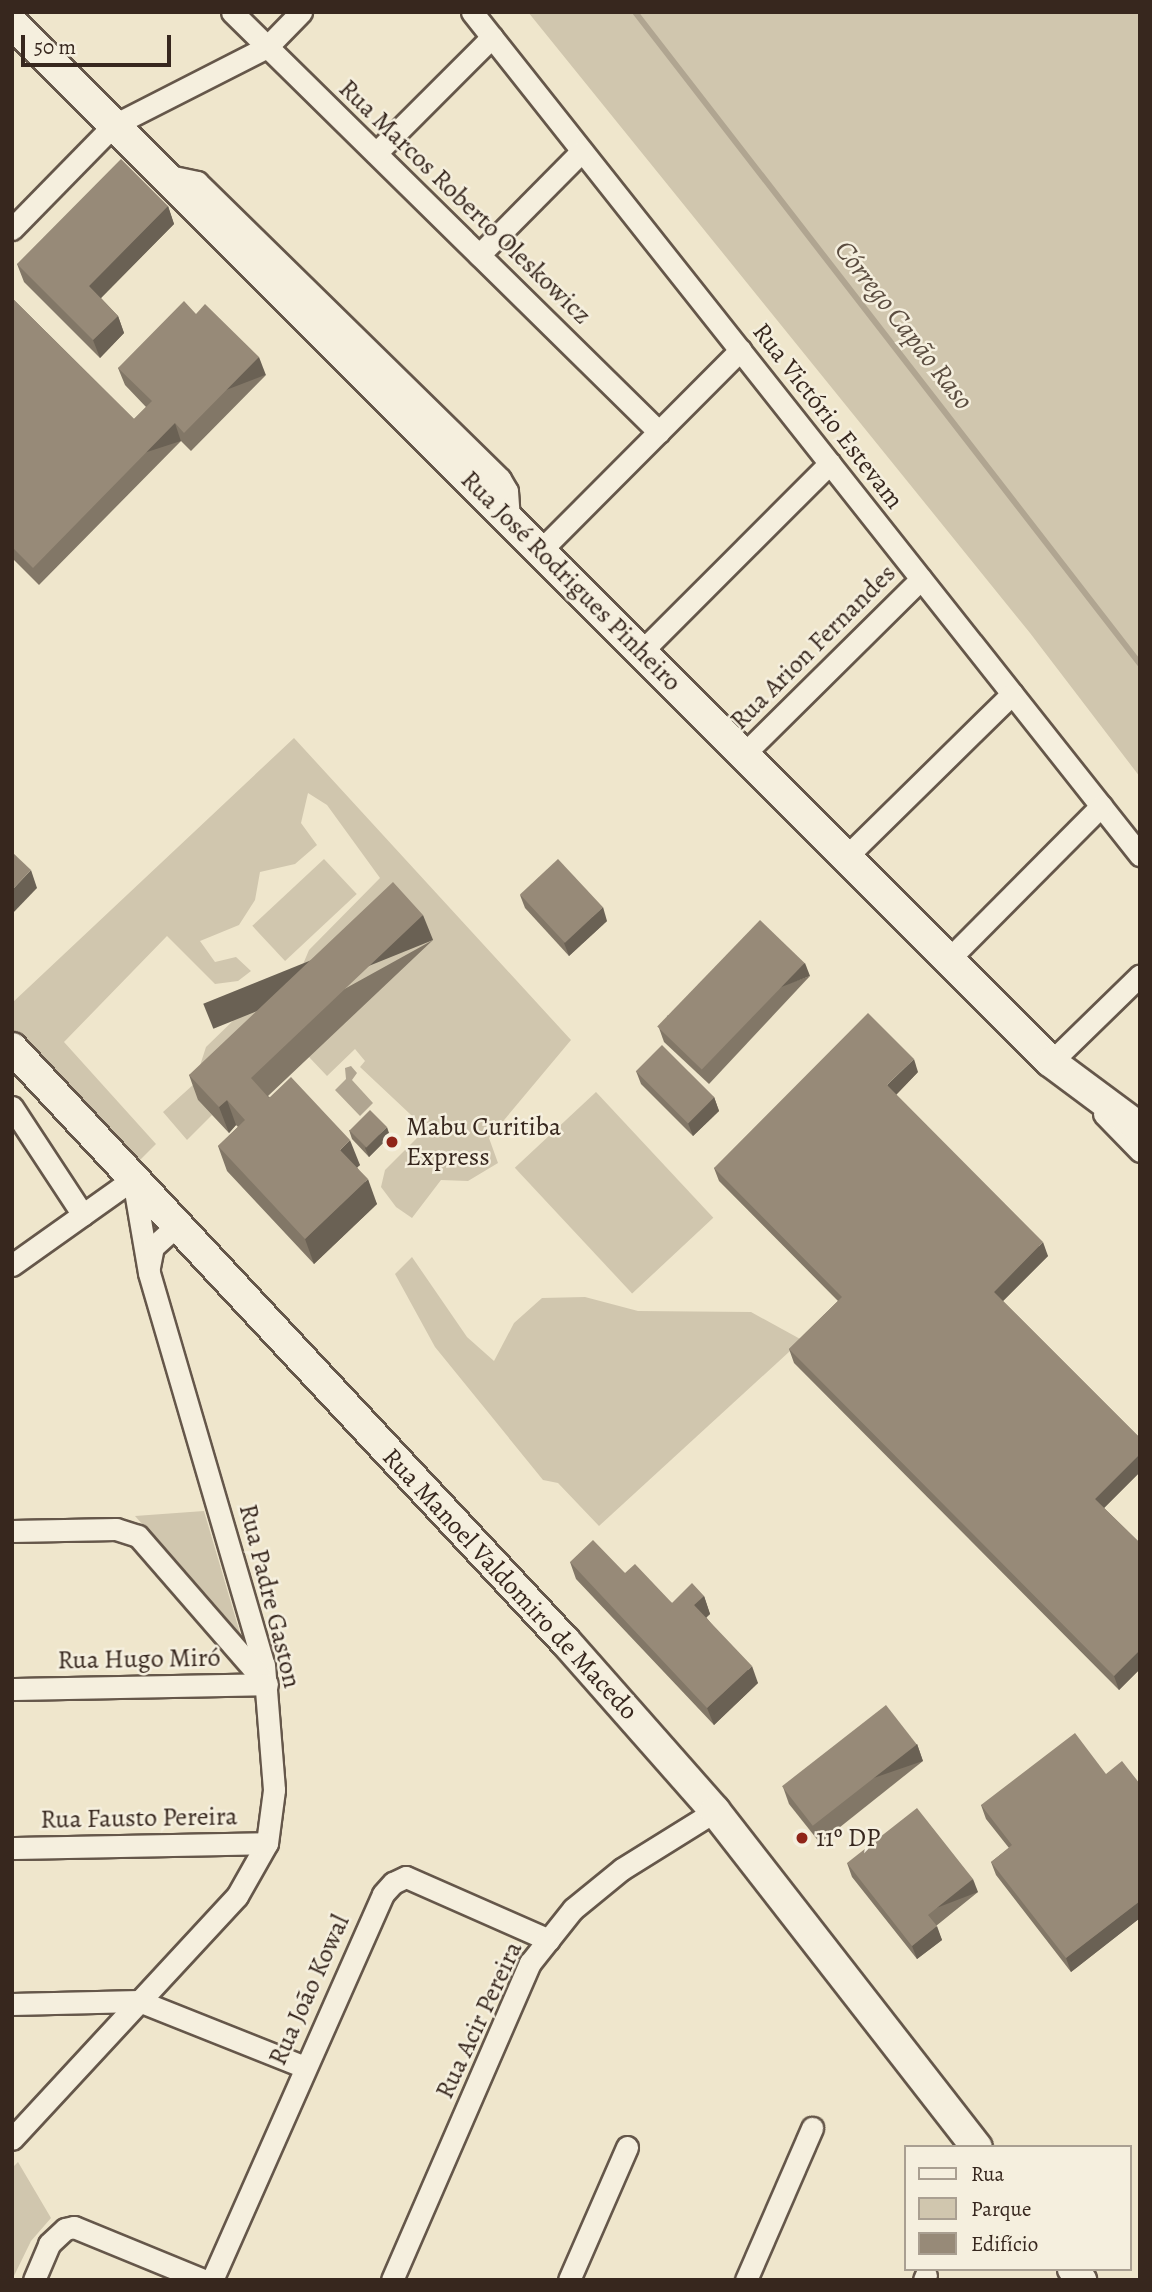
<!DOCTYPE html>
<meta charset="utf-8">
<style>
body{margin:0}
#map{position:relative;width:1152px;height:2292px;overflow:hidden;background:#efe6cc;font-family:Alegreya,serif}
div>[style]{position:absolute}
.green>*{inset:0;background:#d0c6ae;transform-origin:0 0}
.water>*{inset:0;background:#b0a591}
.stream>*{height:6px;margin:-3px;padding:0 3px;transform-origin:3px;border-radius:3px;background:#b0a591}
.roads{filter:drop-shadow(2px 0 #65574a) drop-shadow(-2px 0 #65574a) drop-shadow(0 2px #65574a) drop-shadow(0 -2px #65574a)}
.street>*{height:21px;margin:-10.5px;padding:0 10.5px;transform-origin:10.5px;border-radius:10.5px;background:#f5efde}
.secondary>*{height:30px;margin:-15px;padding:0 15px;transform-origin:15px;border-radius:15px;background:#f5efde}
.wall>*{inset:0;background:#827767}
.shaded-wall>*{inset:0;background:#6a6154;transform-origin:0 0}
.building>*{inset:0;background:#978a78;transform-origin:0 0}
.dots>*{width:19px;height:19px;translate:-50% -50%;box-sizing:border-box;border:4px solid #f5efde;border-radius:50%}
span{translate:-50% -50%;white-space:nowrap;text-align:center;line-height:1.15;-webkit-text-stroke:5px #f5efde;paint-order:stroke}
.street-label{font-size:26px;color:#37271e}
.poi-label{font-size:26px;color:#37271e}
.left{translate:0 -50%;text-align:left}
.water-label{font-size:28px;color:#5b4d40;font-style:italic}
.frame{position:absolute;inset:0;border:14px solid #37271e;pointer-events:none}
.legend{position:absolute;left:904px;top:2145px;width:228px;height:126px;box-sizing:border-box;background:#f5efde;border:2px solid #a99f91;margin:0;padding:9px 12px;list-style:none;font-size:21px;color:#37271e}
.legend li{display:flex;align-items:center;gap:14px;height:35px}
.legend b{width:35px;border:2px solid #a99f91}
.scale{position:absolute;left:21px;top:35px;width:150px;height:32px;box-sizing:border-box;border:4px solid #37271e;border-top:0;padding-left:9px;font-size:21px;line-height:24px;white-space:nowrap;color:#37271e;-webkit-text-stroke:5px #f5efde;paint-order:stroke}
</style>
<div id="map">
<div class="green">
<div style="clip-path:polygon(528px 12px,1140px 12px,1140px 777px,1030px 633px)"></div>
<div style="clip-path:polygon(294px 738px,571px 1040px,489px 1138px,498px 1163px,468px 1181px,441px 1180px,412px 1218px,396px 1207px,381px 1187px,385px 1170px,426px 1129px,360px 1067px,365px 1061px,355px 1049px,327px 1076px,309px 1057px,198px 1100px,212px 1115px,187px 1140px,163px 1112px,194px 1084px,206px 1047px,242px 1012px,301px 969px,309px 950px,380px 878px,327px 805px,308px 793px,301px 823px,317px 845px,295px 864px,260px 872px,255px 900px,239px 925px,200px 941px,215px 962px,236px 957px,251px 971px,238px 981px,215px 984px,167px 936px,64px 1042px,156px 1144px,133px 1167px,12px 1040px,12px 1003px)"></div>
<div style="left:324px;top:859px;width:48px;height:98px;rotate:47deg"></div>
<div style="left:596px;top:1092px;width:172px;height:111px;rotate:47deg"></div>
<div style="clip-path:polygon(412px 1257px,467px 1337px,494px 1361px,514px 1323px,542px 1298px,585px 1297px,638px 1311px,751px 1312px,802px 1340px,599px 1526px,558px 1483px,543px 1480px,435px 1347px,395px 1274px)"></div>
<div style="clip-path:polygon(204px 1511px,240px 1633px,135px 1516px)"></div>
<div style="clip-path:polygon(18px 2162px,51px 2218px,31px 2241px,12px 2280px,12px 2168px)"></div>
</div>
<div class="water">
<div style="clip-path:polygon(351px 1066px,357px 1073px,352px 1080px,373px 1103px,360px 1116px,335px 1090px,346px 1079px,345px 1068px)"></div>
</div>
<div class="stream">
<div style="left:635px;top:12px;width:825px;rotate:52.24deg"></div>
</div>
<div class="roads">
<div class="street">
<div style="left:232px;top:12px;width:599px;rotate:44.53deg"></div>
<div style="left:472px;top:12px;width:1076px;rotate:51.61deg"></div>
<div style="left:376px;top:153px;width:164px;rotate:-45deg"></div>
<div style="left:164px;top:175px;width:34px;rotate:12deg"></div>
<div style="left:197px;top:182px;width:424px;rotate:44.4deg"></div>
<div style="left:500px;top:479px;width:14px;rotate:60deg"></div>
<div style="left:507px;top:491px;width:28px;rotate:86deg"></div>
<div style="left:12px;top:229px;width:146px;rotate:-45.6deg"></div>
<div style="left:114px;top:125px;width:172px;rotate:-27deg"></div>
<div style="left:267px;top:47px;width:49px;rotate:-45.8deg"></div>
<div style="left:479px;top:255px;width:146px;rotate:-45.3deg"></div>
<div style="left:540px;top:551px;width:284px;rotate:-45.1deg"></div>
<div style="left:641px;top:652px;width:267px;rotate:-45deg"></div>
<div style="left:744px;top:754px;width:249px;rotate:-44.7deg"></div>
<div style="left:846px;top:857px;width:233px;rotate:-44.5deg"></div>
<div style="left:949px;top:959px;width:216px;rotate:-45.2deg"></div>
<div style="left:1061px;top:1072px;width:14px;rotate:-135deg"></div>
<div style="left:1051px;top:1062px;width:124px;rotate:-44.3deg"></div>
<div style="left:12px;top:1107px;width:129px;rotate:56.7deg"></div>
<div style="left:1104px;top:1114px;width:52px;rotate:45.8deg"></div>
<div style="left:12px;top:1265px;width:148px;rotate:-35.4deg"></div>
<div style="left:133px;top:1179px;width:95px;rotate:80.3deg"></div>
<div style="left:149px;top:1273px;width:409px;rotate:73.7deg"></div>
<div style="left:264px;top:1665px;width:125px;rotate:85.4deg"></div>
<div style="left:274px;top:1790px;width:53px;rotate:97.5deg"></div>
<div style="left:267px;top:1843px;width:61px;rotate:119.5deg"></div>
<div style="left:237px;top:1896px;width:331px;rotate:132.8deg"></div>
<div style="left:149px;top:1267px;width:20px;rotate:-79deg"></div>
<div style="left:153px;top:1247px;width:31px;rotate:-42deg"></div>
<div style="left:12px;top:1531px;width:104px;rotate:-1.1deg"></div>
<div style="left:116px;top:1529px;width:23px;rotate:18deg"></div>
<div style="left:138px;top:1536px;width:195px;rotate:49deg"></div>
<div style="left:12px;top:1689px;width:255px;rotate:-1.1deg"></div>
<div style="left:12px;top:1848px;width:255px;rotate:-1.1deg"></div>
<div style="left:12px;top:2004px;width:127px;rotate:-1.4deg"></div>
<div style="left:139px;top:2001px;width:179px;rotate:21.7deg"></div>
<div style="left:34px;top:2280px;width:39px;rotate:-67deg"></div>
<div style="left:49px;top:2244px;width:22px;rotate:-43deg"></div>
<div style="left:65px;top:2229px;width:9px;rotate:-13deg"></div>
<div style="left:74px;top:2227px;width:139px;rotate:22.3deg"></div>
<div style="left:212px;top:2280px;width:422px;rotate:-66.1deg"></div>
<div style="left:383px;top:1894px;width:15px;rotate:-48deg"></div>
<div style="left:393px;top:1883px;width:14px;rotate:-25deg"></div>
<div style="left:406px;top:1877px;width:156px;rotate:23.8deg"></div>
<div style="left:392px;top:2280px;width:346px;rotate:-66.5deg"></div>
<div style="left:530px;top:1963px;width:69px;rotate:-51.5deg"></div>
<div style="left:573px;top:1909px;width:63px;rotate:-39.2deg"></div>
<div style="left:622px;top:1869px;width:110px;rotate:-31.9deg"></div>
<div style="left:569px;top:2280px;width:145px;rotate:-66.4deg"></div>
<div style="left:746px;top:2280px;width:166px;rotate:-66.5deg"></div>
<div style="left:924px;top:2280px;width:5px;rotate:-68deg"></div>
</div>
<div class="secondary">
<div style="left:12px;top:23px;width:1469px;rotate:45deg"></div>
<div style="left:1051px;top:1062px;width:111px;rotate:36.6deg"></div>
<div style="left:12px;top:1048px;width:812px;rotate:47deg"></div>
<div style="left:566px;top:1642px;width:225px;rotate:48.6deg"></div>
<div style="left:715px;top:1811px;width:426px;rotate:52.1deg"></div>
<div style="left:1073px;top:2269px;width:14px;rotate:54deg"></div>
</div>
</div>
<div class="wall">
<div style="clip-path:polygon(168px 206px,174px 224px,101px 298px,118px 316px,124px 333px,100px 358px,24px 282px,17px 264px)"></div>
<div style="clip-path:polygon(12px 298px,134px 419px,146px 407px,125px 385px,118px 368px,196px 314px,266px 375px,191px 451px,181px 441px,39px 585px,12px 558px)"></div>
<div style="clip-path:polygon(520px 895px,607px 921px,569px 956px,525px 908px)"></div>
<div style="clip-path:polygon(433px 940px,268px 1096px,360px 1165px,357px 1167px,377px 1204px,314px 1264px,227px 1171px,218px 1146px,238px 1127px,236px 1125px,229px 1133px,198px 1100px,189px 1075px)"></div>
<div style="clip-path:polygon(810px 976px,709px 1084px,664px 1042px,659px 1028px)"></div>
<div style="clip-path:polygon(636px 1071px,714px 1097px,719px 1111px,693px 1136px,641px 1084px)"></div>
<div style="clip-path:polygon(918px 1072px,896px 1095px,1048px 1256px,1003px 1301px,1140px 1438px,1140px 1472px,1104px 1508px,1140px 1543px,1140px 1669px,1119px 1690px,794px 1363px,789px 1349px,838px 1301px,719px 1181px,714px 1168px)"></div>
<div style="clip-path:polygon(349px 1130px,390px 1136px,369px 1157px,352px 1139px)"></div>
<div style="clip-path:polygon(570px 1562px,625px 1573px,672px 1603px,704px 1596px,710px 1614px,706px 1617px,758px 1683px,714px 1725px,576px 1579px)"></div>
<div style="clip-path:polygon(917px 1744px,923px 1761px,820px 1843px,789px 1804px,783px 1787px)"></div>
<div style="clip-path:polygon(1106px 1774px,1140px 1784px,1140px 1918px,1071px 1972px,996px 1875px,991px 1862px,1009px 1848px,986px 1819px,981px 1805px)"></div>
<div style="clip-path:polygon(847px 1863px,978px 1892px,936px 1926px,942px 1940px,917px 1959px,852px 1877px)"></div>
</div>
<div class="shaded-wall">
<div style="clip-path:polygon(168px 206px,174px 224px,95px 304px,89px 286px)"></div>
<div style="clip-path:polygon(118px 316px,124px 333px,100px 358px,93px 340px)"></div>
<div style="left:259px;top:357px;width:19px;height:107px;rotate:69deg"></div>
<div style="left:175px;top:423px;width:19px;height:203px;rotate:72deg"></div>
<div style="clip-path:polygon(31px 870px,37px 888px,12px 914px,12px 890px)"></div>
<div style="clip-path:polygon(603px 907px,607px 921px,569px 956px,564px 943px)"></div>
<div style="left:423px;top:915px;width:27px;height:237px;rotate:68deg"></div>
<div style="left:805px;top:963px;width:14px;height:148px;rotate:69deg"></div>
<div style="clip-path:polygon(914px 1059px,918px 1072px,892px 1099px,887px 1085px)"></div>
<div style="clip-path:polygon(714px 1097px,719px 1111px,693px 1136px,688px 1123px)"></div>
<div style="clip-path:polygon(227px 1100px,236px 1125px,229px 1133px,219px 1107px)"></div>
<div style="clip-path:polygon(387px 1127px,390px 1136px,369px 1157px,365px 1148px)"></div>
<div style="clip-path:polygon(350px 1140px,360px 1165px,349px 1175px,340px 1150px)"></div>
<div style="clip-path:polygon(368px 1179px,377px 1204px,314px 1264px,305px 1239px)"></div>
<div style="clip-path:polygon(1043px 1242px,1048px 1256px,999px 1305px,994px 1292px)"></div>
<div style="clip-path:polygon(1140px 1454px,1140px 1472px,1100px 1512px,1095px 1499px)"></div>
<div style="clip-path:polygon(704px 1596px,710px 1614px,701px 1623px,694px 1605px)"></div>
<div style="clip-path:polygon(1140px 1650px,1140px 1669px,1119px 1690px,1114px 1676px)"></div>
<div style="clip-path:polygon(752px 1666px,758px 1683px,714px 1725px,707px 1708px)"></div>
<div style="left:917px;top:1744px;width:18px;height:132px;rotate:71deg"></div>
<div style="left:973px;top:1879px;width:14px;height:58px;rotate:69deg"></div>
<div style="clip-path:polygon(1140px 1901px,1140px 1918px,1071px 1972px,1066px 1958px)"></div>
<div style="clip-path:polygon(937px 1926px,942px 1940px,917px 1959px,912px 1946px)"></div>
</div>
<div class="building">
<div style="clip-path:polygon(121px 159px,168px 206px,89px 286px,118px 316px,93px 340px,17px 264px)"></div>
<div style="clip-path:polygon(12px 298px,134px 419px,152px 401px,118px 368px,184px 301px,196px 314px,205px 304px,259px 357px,184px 433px,175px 423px,33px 568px,12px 547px)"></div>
<div style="clip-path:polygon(12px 852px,31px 870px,12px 890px)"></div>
<div style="left:558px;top:859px;width:66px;height:52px;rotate:47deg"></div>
<div style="clip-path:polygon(393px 882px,423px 915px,251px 1078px,269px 1098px,291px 1077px,350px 1140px,340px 1150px,368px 1179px,305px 1239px,218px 1146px,245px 1120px,227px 1100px,219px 1107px,189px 1075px)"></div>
<div style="left:760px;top:920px;width:62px;height:148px;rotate:44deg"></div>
<div style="clip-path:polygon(868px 1013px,914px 1059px,887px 1085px,1043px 1242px,994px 1292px,1140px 1438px,1140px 1454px,1095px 1499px,1140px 1543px,1140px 1650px,1114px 1676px,789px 1349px,842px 1297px,714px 1168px)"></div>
<div style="left:662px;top:1045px;width:74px;height:37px;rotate:45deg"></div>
<div style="left:370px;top:1110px;width:24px;height:29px;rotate:45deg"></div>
<div style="clip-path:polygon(593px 1540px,625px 1573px,635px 1564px,672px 1603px,692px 1583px,704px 1596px,694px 1605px,752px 1666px,707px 1708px,570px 1562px)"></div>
<div style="left:886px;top:1705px;width:50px;height:132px;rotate:52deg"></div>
<div style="clip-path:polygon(1075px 1733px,1106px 1774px,1122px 1761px,1140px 1784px,1140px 1901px,1066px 1958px,991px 1862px,1012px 1845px,981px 1805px)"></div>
<div style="clip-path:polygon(917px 1808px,973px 1879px,928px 1915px,937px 1926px,912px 1946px,847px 1863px)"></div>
</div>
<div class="dots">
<div style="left:392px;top:1142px;background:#8f2418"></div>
<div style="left:802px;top:1838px;background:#8f2418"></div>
</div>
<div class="street-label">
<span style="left:465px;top:202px;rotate:44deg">Rua Marcos Roberto Oleskowicz</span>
<span style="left:828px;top:416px;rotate:52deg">Rua Victório Estevam</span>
<span style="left:571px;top:581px;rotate:45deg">Rua José Rodrigues Pinheiro</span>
<span style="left:813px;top:647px;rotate:-45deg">Rua Arion Fernandes</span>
<span style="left:510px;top:1584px;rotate:47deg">Rua Manoel Valdomiro de Macedo</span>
<span style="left:270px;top:1596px;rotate:76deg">Rua Padre Gaston</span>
<span style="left:139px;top:1659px;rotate:-1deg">Rua Hugo Miró</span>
<span style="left:139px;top:1818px;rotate:-1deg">Rua Fausto Pereira</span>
<span style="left:309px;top:1990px;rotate:-66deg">Rua João Kowal</span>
<span style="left:479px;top:2020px;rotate:-65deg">Rua Acir Pereira</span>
</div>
<div class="poi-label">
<span class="left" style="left:406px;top:1142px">Mabu Curitiba<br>Express</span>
<span class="left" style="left:816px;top:1838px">11º DP</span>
</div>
<div class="water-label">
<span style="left:904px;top:325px;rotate:52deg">Córrego Capão Raso</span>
</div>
<div class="frame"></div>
<ul class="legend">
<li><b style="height:9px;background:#f5efde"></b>Rua</li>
<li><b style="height:19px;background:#d0c6ae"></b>Parque</li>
<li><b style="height:19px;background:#978a78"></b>Edifício</li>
</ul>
<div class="scale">50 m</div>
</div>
